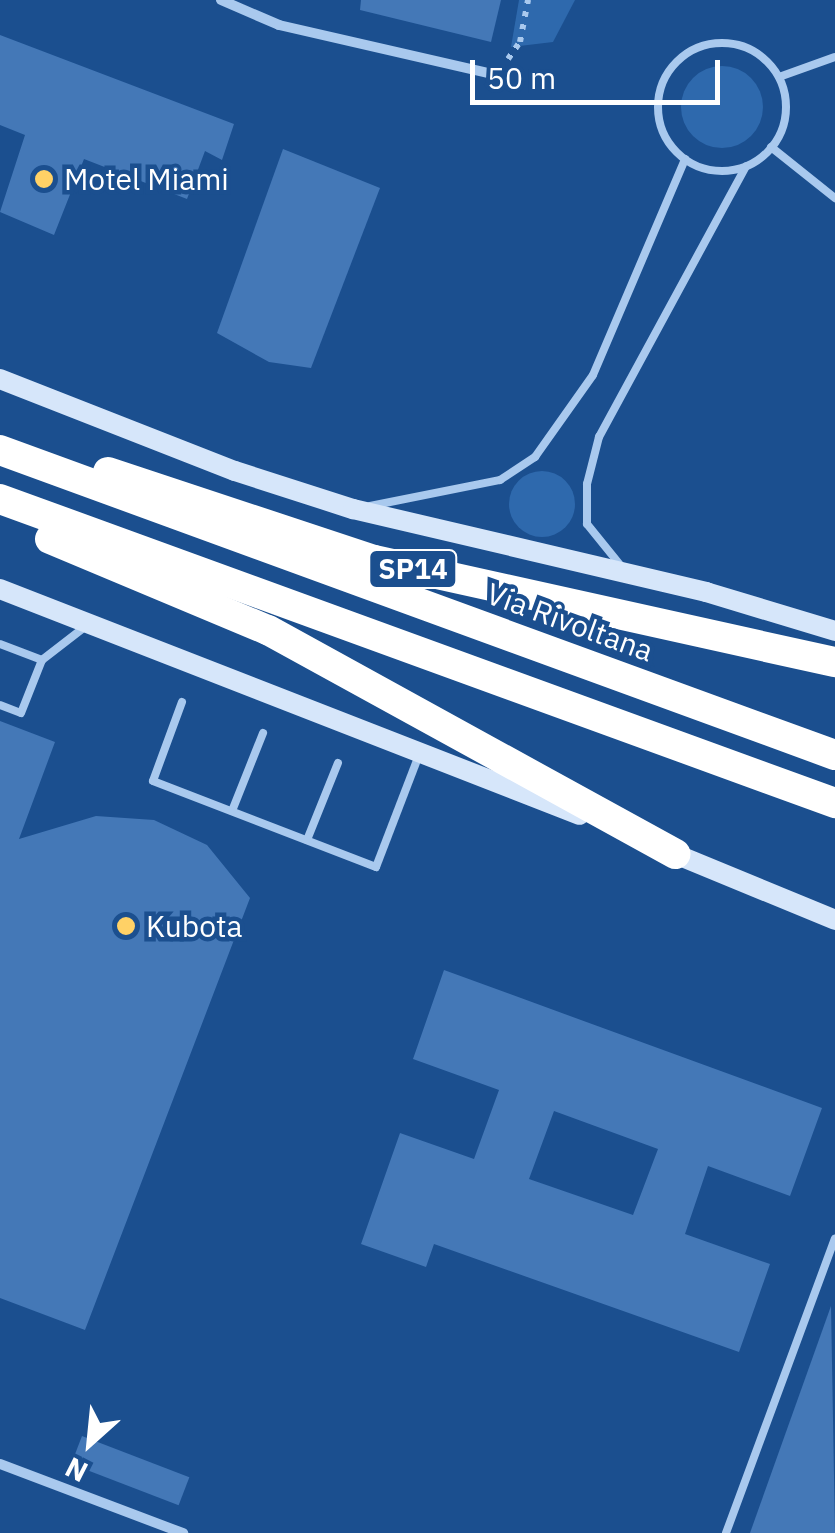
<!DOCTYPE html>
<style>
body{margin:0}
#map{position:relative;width:835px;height:1533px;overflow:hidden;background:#1b4f8f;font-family:"IBM Plex Sans",sans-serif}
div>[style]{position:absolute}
.green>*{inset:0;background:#2e69ad}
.round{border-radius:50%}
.building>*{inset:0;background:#4478b7;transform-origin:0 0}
.path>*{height:6px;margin-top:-3px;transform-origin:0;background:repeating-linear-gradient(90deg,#a9c9ee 0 5px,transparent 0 13px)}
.lane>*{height:8px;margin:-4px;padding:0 4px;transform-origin:4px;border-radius:4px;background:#a9c9ee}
.lane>.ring{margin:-4px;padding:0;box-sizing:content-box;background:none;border:8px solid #a9c9ee;border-radius:50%}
.street>*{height:10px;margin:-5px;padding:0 5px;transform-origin:5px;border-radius:5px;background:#a9c9ee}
.secondary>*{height:20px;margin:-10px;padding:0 10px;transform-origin:10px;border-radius:10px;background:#d6e6fa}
.highway>*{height:30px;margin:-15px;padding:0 15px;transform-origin:15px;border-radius:15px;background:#fff}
.dots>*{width:28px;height:28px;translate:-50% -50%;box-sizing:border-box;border:5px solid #1b4f8f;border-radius:50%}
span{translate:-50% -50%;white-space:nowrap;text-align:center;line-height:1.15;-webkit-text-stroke:9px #1b4f8f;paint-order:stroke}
.shield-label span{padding:2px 8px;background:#1b4f8f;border:2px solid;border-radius:8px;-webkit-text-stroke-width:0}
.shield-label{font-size:28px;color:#fff;font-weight:700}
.poi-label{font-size:30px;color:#fff}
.left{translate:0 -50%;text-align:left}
.street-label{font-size:30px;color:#fff}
.north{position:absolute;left:40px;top:1393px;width:100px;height:100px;-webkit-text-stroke:8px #1b4f8f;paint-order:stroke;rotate:207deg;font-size:28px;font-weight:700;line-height:40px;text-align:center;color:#fff}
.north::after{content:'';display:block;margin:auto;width:35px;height:45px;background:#fff;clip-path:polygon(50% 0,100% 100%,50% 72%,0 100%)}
.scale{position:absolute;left:470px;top:60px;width:250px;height:45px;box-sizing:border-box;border:5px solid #fff;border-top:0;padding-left:12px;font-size:30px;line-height:35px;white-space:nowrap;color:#fff;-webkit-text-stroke:8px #1b4f8f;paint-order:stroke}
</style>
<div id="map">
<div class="green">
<div style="clip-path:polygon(519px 0,575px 0,553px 42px,511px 47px)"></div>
<div class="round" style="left:681px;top:66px;width:82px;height:82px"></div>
<div class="round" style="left:509px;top:471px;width:66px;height:66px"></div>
</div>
<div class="building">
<div style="clip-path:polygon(361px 0,501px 0,491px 42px,360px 10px)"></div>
<div style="clip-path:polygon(0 35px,234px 124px,222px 160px,205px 151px,187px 199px,84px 159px,54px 235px,0 212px,25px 135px,0 125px)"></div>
<div style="clip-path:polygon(283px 149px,380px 188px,311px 368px,269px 362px,217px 333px)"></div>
<div style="clip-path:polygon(0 721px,55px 742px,19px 839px,96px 816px,154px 820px,207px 845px,250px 898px,85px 1330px,0 1298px)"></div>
<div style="clip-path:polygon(evenodd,444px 970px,822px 1108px,790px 1196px,708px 1166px,685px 1234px,770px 1264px,739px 1352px,434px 1244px,426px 1267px,361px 1244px,400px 1133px,474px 1159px,499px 1090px,413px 1059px,444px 970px,554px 1111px,658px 1149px,633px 1215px,529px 1179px,554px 1111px)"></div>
<div style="clip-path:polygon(831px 1306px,835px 1533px,750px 1533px)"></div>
<div style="left:82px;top:1436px;width:115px;height:30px;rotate:21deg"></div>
</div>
<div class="path">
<div style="left:508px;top:59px;width:21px;rotate:-55deg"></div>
<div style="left:520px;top:42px;width:43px;rotate:-79.2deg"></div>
</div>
<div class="lane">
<div class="ring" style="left:658px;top:43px;width:120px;height:120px"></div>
<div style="left:779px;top:77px;width:59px;rotate:-19.7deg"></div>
<div style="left:771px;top:147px;width:82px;rotate:38.6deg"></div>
<div style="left:370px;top:506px;width:133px;rotate:-11.3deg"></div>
<div style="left:500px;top:480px;width:42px;rotate:-33.3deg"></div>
<div style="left:535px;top:457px;width:100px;rotate:-54.7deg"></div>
<div style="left:593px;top:375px;width:235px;rotate:-66.9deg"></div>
<div style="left:621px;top:566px;width:54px;rotate:-129deg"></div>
<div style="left:587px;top:524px;width:40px;rotate:-90deg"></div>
<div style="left:587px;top:484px;width:49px;rotate:-75.7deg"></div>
<div style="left:599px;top:437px;width:308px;rotate:-61.5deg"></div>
<div style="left:0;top:644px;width:45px;rotate:20.9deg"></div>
<div style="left:182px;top:702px;width:84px;rotate:110.2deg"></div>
<div style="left:153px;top:781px;width:239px;rotate:21.1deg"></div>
<div style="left:376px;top:867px;width:120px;rotate:-69deg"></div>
<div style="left:0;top:705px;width:22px;rotate:21deg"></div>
<div style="left:21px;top:713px;width:57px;rotate:-68.4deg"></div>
<div style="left:42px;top:660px;width:56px;rotate:-37.7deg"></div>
<div style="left:232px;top:811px;width:84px;rotate:-68.3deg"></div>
<div style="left:307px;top:840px;width:83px;rotate:-68.1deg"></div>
<div style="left:726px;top:1533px;width:314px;rotate:-69.7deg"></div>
</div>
<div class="street">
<div style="left:221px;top:0;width:63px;rotate:23.3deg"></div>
<div style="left:279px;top:25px;width:224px;rotate:12.9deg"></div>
<div style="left:0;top:1464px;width:196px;rotate:20.7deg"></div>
</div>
<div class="secondary">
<div style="left:0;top:379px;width:252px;rotate:21.4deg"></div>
<div style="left:235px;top:471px;width:124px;rotate:17.9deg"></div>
<div style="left:353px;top:509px;width:363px;rotate:13.2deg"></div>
<div style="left:706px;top:592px;width:135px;rotate:16.8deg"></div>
<div style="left:0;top:589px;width:622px;rotate:21.29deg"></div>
<div style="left:663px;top:849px;width:186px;rotate:22.4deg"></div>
</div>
<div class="highway">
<div style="left:0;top:450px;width:889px;rotate:20.07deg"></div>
<div style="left:108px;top:472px;width:280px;rotate:18.3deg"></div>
<div style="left:374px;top:560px;width:472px;rotate:12.5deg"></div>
<div style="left:0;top:499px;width:889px;rotate:20.01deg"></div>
<div style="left:50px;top:539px;width:236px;rotate:22.7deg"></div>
<div style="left:268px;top:630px;width:465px;rotate:28.8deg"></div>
</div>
<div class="dots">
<div style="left:44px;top:179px;background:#ffd166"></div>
<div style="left:126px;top:926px;background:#ffd166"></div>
</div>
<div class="shield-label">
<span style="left:413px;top:569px">SP14</span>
</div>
<div class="poi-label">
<span class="left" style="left:64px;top:179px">Motel Miami</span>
<span class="left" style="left:146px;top:926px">Kubota</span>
</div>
<div class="street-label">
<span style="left:570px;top:622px;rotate:20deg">Via Rivoltana</span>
</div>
<div class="north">N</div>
<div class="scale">50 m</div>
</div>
